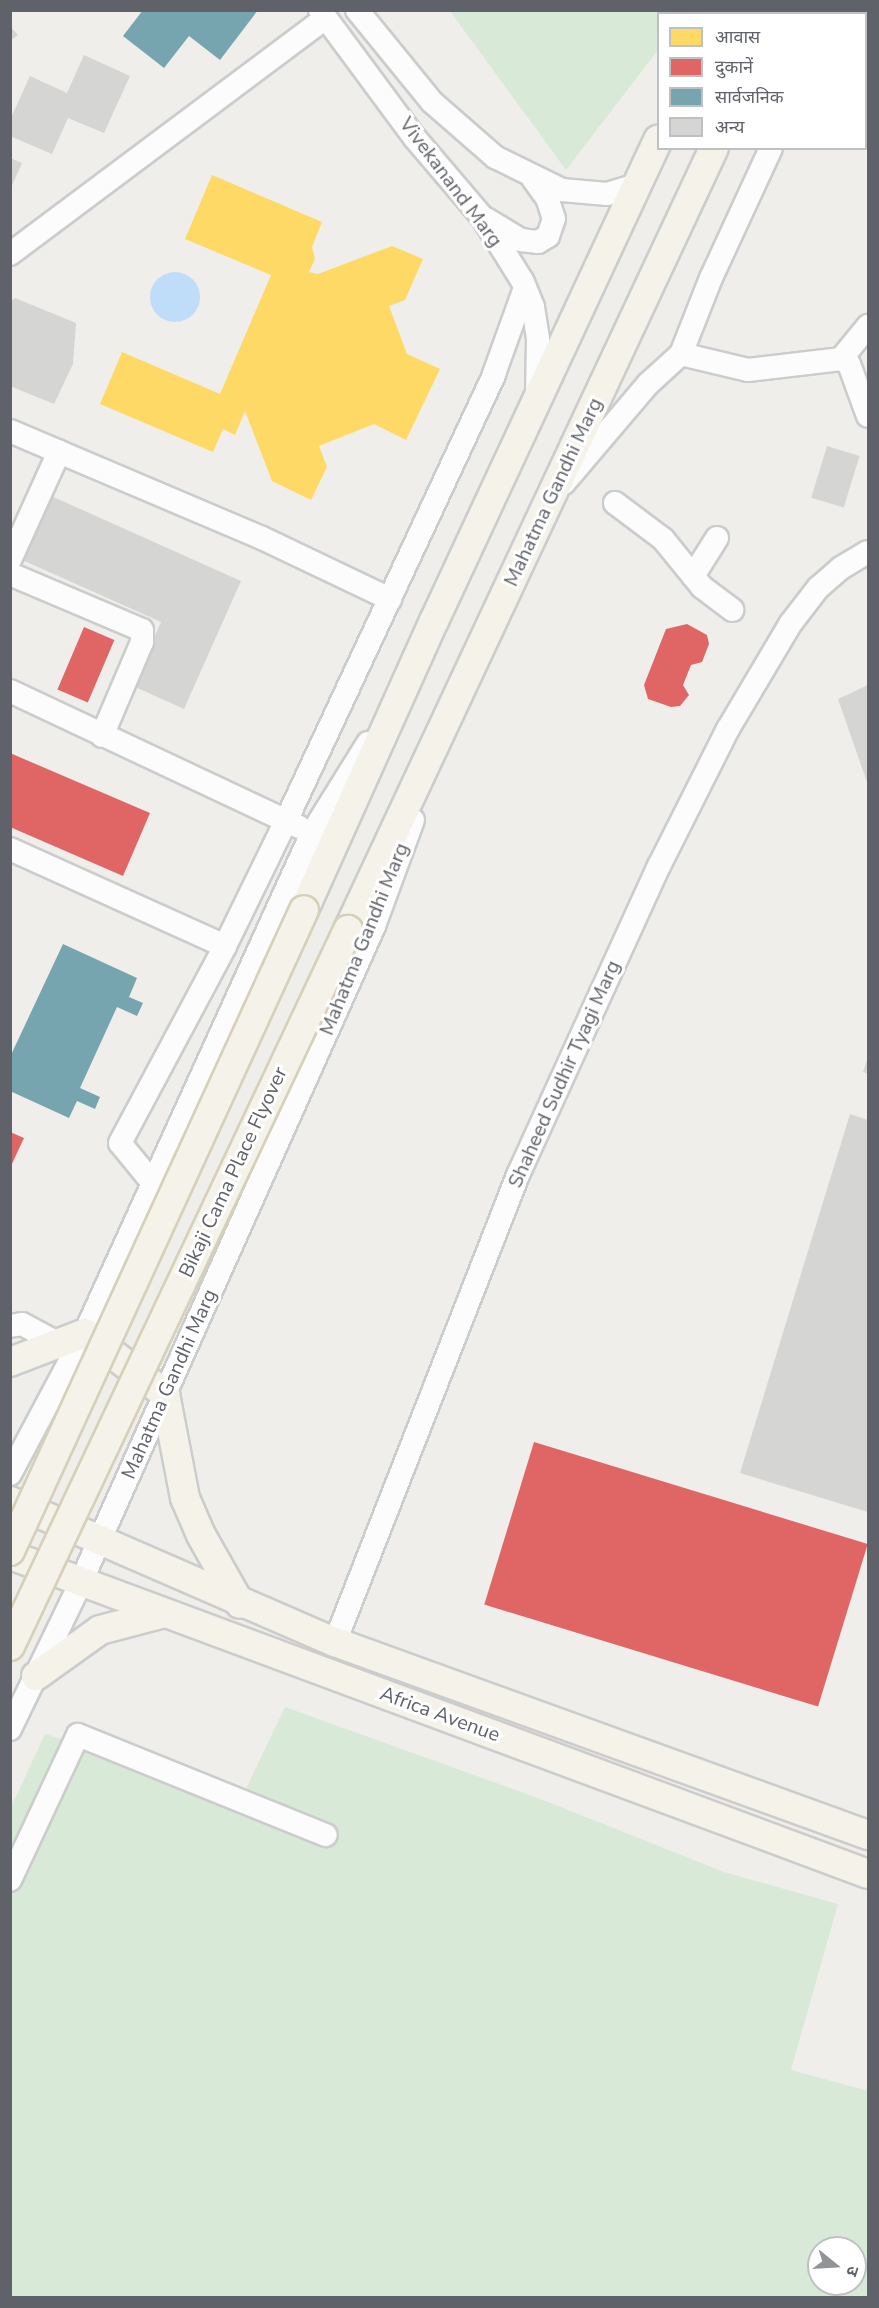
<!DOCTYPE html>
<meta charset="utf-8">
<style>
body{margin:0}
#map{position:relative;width:879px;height:2308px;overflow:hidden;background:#efeeea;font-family:"Nunito Sans","Noto Sans Devanagari",sans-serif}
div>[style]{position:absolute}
.green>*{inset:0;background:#d8ead7}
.water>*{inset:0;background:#bfdcf8}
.round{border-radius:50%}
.homes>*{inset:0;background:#ffd966}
.shops>*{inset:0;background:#e06666;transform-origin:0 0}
.public>*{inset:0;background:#76a5af}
.building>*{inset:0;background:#d5d5d3;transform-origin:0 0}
.roads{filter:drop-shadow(2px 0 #cbcccc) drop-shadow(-2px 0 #cbcccc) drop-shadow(0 2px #cbcccc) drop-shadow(0 -2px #cbcccc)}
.minor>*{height:22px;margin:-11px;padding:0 11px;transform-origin:11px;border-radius:11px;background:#fdfcfc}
.major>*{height:28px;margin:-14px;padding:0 14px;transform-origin:14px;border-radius:14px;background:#f4f2e9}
.bridges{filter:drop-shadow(2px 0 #d6d0b8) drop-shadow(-2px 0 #d6d0b8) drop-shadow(0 2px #d6d0b8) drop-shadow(0 -2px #d6d0b8)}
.major-bridge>*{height:28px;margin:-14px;padding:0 14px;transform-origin:14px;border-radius:14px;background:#f4f2e9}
span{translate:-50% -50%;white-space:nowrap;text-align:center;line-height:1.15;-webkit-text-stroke:6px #fff;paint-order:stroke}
.street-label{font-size:20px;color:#5f6268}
.frame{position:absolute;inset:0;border:12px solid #5f6268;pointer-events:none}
.legend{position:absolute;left:657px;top:12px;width:210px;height:138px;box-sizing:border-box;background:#fff;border:2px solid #bfc0c3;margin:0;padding:8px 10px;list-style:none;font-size:18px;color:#5f6268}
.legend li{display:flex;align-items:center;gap:12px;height:30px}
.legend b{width:30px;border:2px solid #bfc0c3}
.north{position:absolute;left:807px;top:2236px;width:60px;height:60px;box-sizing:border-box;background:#fff;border:2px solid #bfc0c3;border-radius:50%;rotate:108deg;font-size:16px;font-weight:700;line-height:24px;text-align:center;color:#5f6268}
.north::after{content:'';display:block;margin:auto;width:21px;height:27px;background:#919396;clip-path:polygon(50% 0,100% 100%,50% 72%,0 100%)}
</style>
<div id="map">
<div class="green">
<div style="clip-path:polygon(450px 11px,692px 11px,658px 14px,658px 50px,566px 170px)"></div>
<div style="clip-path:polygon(evenodd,285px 1707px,538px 1798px,724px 1872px,838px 1904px,791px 2070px,868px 2091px,868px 2297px,11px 2298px,11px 1807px,45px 1734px,243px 1795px,285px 1707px,819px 2248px,855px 2248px,855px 2284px,819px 2284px,819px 2248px)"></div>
</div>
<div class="water">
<div class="round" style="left:150px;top:272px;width:50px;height:50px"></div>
</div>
<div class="homes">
<div style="clip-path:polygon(212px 175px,322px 222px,312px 247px,315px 259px,309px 272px,318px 274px,392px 246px,423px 259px,405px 300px,389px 306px,407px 354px,440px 369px,406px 440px,374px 424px,319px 446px,327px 467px,311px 500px,272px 481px,245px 411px,235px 435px,223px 429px,213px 452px,100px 404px,122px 352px,220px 394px,271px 275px,185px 239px)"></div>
</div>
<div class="shops">
<div style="clip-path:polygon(687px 624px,707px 635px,709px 644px,702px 662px,691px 665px,683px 685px,689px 695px,680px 706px,671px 707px,648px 699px,644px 685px,666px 629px)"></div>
<div style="left:84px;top:627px;width:33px;height:68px;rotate:23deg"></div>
<div style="clip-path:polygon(10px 753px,150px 813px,123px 876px,10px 827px)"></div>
<div style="clip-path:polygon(10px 1132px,24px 1138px,10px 1168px)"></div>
<div style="left:534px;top:1442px;width:349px;height:170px;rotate:17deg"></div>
</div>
<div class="public">
<div style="clip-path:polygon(143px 10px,194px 12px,258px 10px,220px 60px,189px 36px,164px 68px,123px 36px)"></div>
<div style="clip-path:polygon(63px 944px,137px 978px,129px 997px,143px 1003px,137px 1016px,117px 1007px,80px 1088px,100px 1097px,95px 1109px,77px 1101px,69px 1118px,10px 1091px,10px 1057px)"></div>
</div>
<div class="building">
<div style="clip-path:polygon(10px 26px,18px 35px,10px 41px)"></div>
<div style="clip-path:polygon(84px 55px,130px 76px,104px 133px,68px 118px,52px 154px,10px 136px,10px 120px,30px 76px,67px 93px)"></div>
<div style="clip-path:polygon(10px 158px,22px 163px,10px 190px)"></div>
<div style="clip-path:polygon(15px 298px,76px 323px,73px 364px,54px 404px,10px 386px,10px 302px)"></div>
<div style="left:827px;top:446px;width:34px;height:54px;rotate:17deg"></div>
<div style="clip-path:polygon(49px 495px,241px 581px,184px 709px,133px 686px,161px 622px,20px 559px)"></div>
<div style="clip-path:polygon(868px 685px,868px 785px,838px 699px)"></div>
<div style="clip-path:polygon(868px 1057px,868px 1074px,863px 1072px)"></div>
<div style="clip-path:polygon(850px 1114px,868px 1120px,868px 1512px,740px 1473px)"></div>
</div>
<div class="roads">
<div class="minor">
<div style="left:320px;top:10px;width:158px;rotate:53.5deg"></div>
<div style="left:414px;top:137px;width:106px;rotate:49.6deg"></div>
<div style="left:483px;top:218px;width:75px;rotate:58deg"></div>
<div style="left:523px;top:282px;width:27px;rotate:68deg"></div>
<div style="left:533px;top:307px;width:32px;rotate:81deg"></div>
<div style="left:538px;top:339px;width:56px;rotate:91deg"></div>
<div style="left:357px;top:10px;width:119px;rotate:50.8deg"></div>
<div style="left:432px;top:102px;width:84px;rotate:41.1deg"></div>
<div style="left:495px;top:157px;width:75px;rotate:26.2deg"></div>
<div style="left:562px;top:190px;width:45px;rotate:5.1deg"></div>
<div style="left:607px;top:194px;width:31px;rotate:-17deg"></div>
<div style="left:848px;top:14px;width:5px;rotate:-53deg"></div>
<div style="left:866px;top:69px;width:4px;rotate:63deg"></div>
<div style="left:486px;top:219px;width:41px;rotate:31deg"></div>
<div style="left:521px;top:240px;width:17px;rotate:7deg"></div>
<div style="left:538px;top:242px;width:12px;rotate:-31deg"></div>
<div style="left:548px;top:236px;width:18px;rotate:-71deg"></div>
<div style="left:554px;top:219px;width:22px;rotate:-108deg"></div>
<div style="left:547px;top:198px;width:24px;rotate:-126deg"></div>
<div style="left:10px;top:254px;width:394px;rotate:-36.8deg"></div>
<div style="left:681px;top:354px;width:69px;rotate:13.4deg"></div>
<div style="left:748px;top:370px;width:94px;rotate:-6.7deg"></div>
<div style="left:841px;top:359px;width:9px;rotate:32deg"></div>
<div style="left:849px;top:364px;width:55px;rotate:69.9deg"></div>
<div style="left:841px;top:359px;width:43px;rotate:-50.7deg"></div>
<div style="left:10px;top:431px;width:274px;rotate:23deg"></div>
<div style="left:262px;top:538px;width:142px;rotate:25.5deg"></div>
<div style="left:564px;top:483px;width:130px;rotate:-49.7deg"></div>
<div style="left:648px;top:384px;width:45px;rotate:-42.3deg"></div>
<div style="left:681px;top:354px;width:82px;rotate:-68.5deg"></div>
<div style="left:711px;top:278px;width:143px;rotate:-65.2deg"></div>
<div style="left:615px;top:503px;width:60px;rotate:36.9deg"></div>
<div style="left:663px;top:539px;width:62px;rotate:50.9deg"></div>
<div style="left:702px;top:587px;width:38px;rotate:37deg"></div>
<div style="left:10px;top:560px;width:119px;rotate:-65.6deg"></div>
<div style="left:10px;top:574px;width:143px;rotate:23deg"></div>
<div style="left:142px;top:630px;width:12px;rotate:90deg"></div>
<div style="left:142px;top:642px;width:102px;rotate:113.1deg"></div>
<div style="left:693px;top:576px;width:45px;rotate:-57.7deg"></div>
<div style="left:10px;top:691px;width:319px;rotate:25.2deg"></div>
<div style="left:10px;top:849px;width:236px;rotate:24.3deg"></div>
<div style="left:152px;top:1182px;width:50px;rotate:-129.4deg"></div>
<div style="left:120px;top:1143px;width:223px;rotate:-61.9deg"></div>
<div style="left:225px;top:946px;width:139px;rotate:-64deg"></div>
<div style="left:286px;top:821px;width:493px;rotate:-65deg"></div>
<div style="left:494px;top:374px;width:91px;rotate:-70.2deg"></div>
<div style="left:10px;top:1326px;width:12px;rotate:-9deg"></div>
<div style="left:22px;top:1324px;width:38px;rotate:28deg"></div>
<div style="left:10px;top:1474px;width:160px;rotate:-62deg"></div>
<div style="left:85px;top:1333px;width:549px;rotate:-65.58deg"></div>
<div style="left:312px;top:833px;width:106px;rotate:-58.1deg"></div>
<div style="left:335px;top:1642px;width:502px;rotate:-68.6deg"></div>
<div style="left:518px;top:1175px;width:340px;rotate:-65.5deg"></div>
<div style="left:659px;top:866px;width:153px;rotate:-63.3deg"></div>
<div style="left:728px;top:729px;width:123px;rotate:-59.3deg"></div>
<div style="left:791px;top:623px;width:44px;rotate:-52.4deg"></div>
<div style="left:818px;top:588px;width:30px;rotate:-41deg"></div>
<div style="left:841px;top:568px;width:31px;rotate:-31deg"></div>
<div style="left:10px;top:1729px;width:161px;rotate:-64.2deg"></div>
<div style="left:80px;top:1584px;width:721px;rotate:-65.92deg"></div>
<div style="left:374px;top:926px;width:113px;rotate:-69.8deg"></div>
<div style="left:10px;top:1880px;width:160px;rotate:-64.9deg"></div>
<div style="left:78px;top:1735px;width:267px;rotate:22deg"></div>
</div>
<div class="major">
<div style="left:736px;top:14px;width:4px;rotate:-63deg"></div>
<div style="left:806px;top:14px;width:4px;rotate:-63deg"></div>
<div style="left:304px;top:910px;width:317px;rotate:-65.8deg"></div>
<div style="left:434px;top:621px;width:531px;rotate:-65.03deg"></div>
<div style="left:348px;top:930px;width:863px;rotate:-64.92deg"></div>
<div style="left:10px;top:1362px;width:80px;rotate:-21.1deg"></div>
<div style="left:85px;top:1333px;width:101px;rotate:37.3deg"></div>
<div style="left:165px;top:1394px;width:106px;rotate:79.1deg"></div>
<div style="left:185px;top:1498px;width:40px;rotate:66.6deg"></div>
<div style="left:201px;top:1535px;width:79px;rotate:60.5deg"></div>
<div style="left:10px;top:1501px;width:354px;rotate:23.5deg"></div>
<div style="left:335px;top:1642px;width:567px;rotate:19.91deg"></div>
<div style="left:10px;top:1555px;width:915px;rotate:20.39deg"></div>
<div style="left:36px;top:1676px;width:79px;rotate:-35.7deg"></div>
<div style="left:100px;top:1630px;width:67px;rotate:-14.7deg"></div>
</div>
</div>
<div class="bridges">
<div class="major-bridge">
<div style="left:10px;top:1551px;width:705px;rotate:-65.36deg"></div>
<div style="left:10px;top:1646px;width:792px;rotate:-64.73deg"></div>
</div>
</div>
<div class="street-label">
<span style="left:451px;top:182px;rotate:53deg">Vivekanand Marg</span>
<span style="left:553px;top:492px;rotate:-65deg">Mahatma Gandhi Marg</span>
<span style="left:364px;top:939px;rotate:-68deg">Mahatma Gandhi Marg</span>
<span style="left:564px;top:1074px;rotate:-66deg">Shaheed Sudhir Tyagi Marg</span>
<span style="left:233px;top:1172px;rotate:-65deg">Bikaji Cama Place Flyover</span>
<span style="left:169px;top:1384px;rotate:-66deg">Mahatma Gandhi Marg</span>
<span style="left:440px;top:1714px;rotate:20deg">Africa Avenue</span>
</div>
<div class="frame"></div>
<ul class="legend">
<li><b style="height:16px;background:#ffd966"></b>आवास</li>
<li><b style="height:16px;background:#e06666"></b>दुकानें</li>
<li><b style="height:16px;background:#76a5af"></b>सार्वजनिक</li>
<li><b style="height:16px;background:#d5d5d3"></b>अन्य</li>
</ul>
<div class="north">उ</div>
</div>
